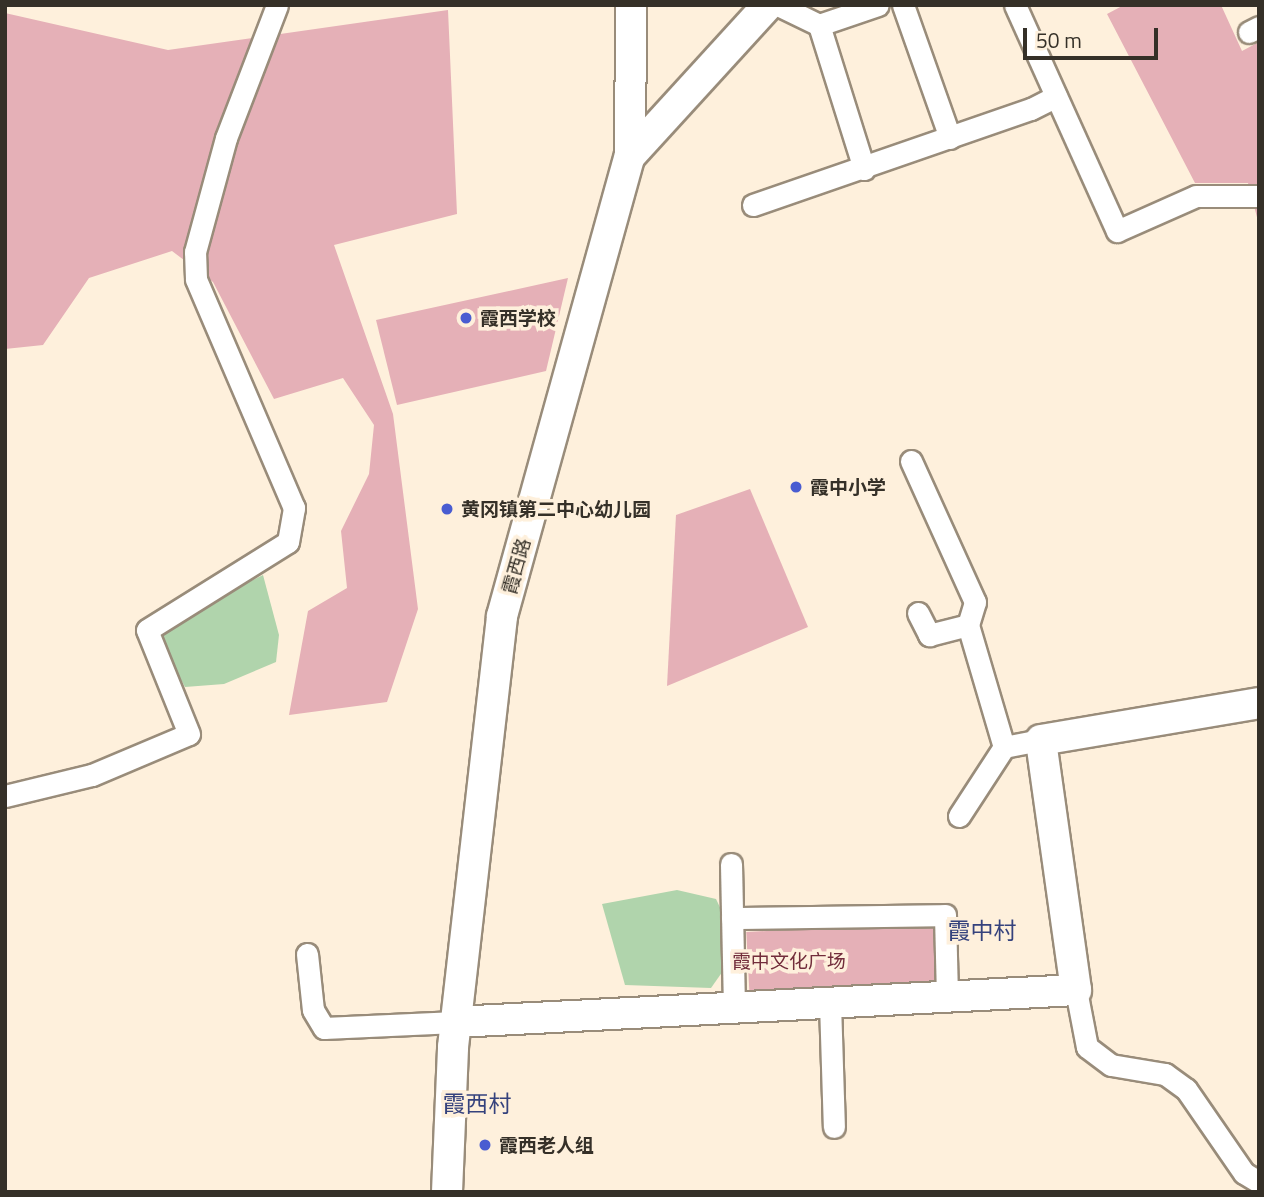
<!DOCTYPE html>
<meta charset="utf-8">
<style>
body{margin:0}
#map{position:relative;width:1264px;height:1197px;overflow:hidden;background:#fef0dc;font-family:"Titillium Web","Noto Sans SC",sans-serif}
div>[style]{position:absolute}
.green>*{inset:0;background:#e5b0b7;transform-origin:0 0}
.water>*{inset:0;background:#b0d4ac}
.roads{filter:drop-shadow(2px 0 #998c7a) drop-shadow(-2px 0 #998c7a) drop-shadow(0 2px #998c7a) drop-shadow(0 -2px #998c7a)}
.street>*{height:21px;margin:-10.5px;padding:0 10.5px;transform-origin:10.5px;border-radius:10.5px;background:#fff}
.secondary>*{height:30px;margin:-15px;padding:0 15px;transform-origin:15px;border-radius:15px;background:#fff}
.dots>*{width:19px;height:19px;translate:-50% -50%;box-sizing:border-box;border:4px solid #fef0dc;border-radius:50%}
span{translate:-50% -50%;white-space:nowrap;text-align:center;line-height:1.15;-webkit-text-stroke:7px #fef0dc;paint-order:stroke}
.poi-label{font-size:19px;color:#353028;font-weight:700}
.left{translate:0 -50%;text-align:left}
.street-label{font-size:19px;color:#353028}
.park-label{font-size:19px;color:#722d3b}
.quarter-label{font-size:23px;color:#35427d}
.frame{position:absolute;inset:0;border:7px solid #353028;pointer-events:none}
.scale{position:absolute;left:1023px;top:28px;width:135px;height:32px;box-sizing:border-box;border:4px solid #353028;border-top:0;padding-left:9px;font-size:21px;line-height:24px;white-space:nowrap;color:#353028;-webkit-text-stroke:5px #fef0dc;paint-order:stroke}
</style>
<div id="map">
<div class="green">
<div style="clip-path:polygon(1124px 5px,1221px 5px,1242px 51px,1259px 42px,1259px 225px,1248px 183px,1195px 183px,1107px 14px)"></div>
<div style="clip-path:polygon(448px 10px,457px 214px,334px 245px,393px 414px,418px 609px,387px 702px,289px 715px,308px 611px,347px 588px,341px 531px,369px 474px,374px 425px,343px 378px,274px 399px,213px 282px,172px 251px,89px 278px,43px 345px,5px 349px,5px 13px,168px 50px)"></div>
<div style="clip-path:polygon(568px 278px,546px 371px,397px 405px,376px 320px)"></div>
<div style="clip-path:polygon(750px 489px,808px 627px,667px 686px,676px 515px)"></div>
<div style="left:938px;top:922px;width:67px;height:192px;rotate:87deg"></div>
</div>
<div class="water">
<div style="clip-path:polygon(263px 575px,279px 635px,276px 662px,224px 684px,185px 687px,161px 642px,164px 631px,200px 606px)"></div>
<div style="clip-path:polygon(677px 890px,716px 899px,727px 922px,730px 961px,711px 988px,625px 985px,602px 904px)"></div>
</div>
<div class="roads">
<div class="street">
<div style="left:778px;top:5px;width:46px;rotate:26deg"></div>
<div style="left:819px;top:25px;width:62px;rotate:-18.7deg"></div>
<div style="left:903px;top:5px;width:141px;rotate:70.5deg"></div>
<div style="left:1015px;top:5px;width:248px;rotate:65.7deg"></div>
<div style="left:1117px;top:231px;width:86px;rotate:-23.9deg"></div>
<div style="left:1196px;top:196px;width:63px"></div>
<div style="left:819px;top:25px;width:151px;rotate:72.6deg"></div>
<div style="left:1249px;top:32px;width:11px;rotate:-27deg"></div>
<div style="left:753px;top:205px;width:294px;rotate:-19.1deg"></div>
<div style="left:1031px;top:109px;width:28px;rotate:-27deg"></div>
<div style="left:911px;top:461px;width:155px;rotate:65.6deg"></div>
<div style="left:975px;top:602px;width:24px;rotate:107deg"></div>
<div style="left:968px;top:625px;width:127px;rotate:73.6deg"></div>
<div style="left:1004px;top:747px;width:38px;rotate:-11deg"></div>
<div style="left:918px;top:613px;width:25px;rotate:63deg"></div>
<div style="left:929px;top:635px;width:40px;rotate:-14.4deg"></div>
<div style="left:5px;top:796px;width:89px;rotate:-13.6deg"></div>
<div style="left:92px;top:775px;width:105px;rotate:-22.9deg"></div>
<div style="left:189px;top:734px;width:112px;rotate:-112deg"></div>
<div style="left:147px;top:630px;width:166px;rotate:-32deg"></div>
<div style="left:288px;top:542px;width:35px;rotate:-80deg"></div>
<div style="left:294px;top:508px;width:249px;rotate:-113.2deg"></div>
<div style="left:196px;top:279px;width:27px;rotate:-92deg"></div>
<div style="left:195px;top:252px;width:118px;rotate:-74.8deg"></div>
<div style="left:226px;top:138px;width:142px;rotate:-69deg"></div>
<div style="left:959px;top:816px;width:82px;rotate:-56.9deg"></div>
<div style="left:731px;top:864px;width:143px;rotate:88.8deg"></div>
<div style="left:732px;top:918px;width:213px;rotate:-0.8deg"></div>
<div style="left:945px;top:915px;width:81px;rotate:88.6deg"></div>
<div style="left:307px;top:954px;width:56px;rotate:83.9deg"></div>
<div style="left:313px;top:1010px;width:21px;rotate:59deg"></div>
<div style="left:324px;top:1028px;width:132px;rotate:-2.6deg"></div>
<div style="left:1076px;top:990px;width:58px;rotate:79.1deg"></div>
<div style="left:1087px;top:1047px;width:30px;rotate:37deg"></div>
<div style="left:1111px;top:1065px;width:55px;rotate:9.5deg"></div>
<div style="left:1165px;top:1074px;width:26px;rotate:36deg"></div>
<div style="left:1186px;top:1089px;width:102px;rotate:55.4deg"></div>
<div style="left:1244px;top:1173px;width:17px;rotate:31deg"></div>
<div style="left:830px;top:1003px;width:124px;rotate:88.2deg"></div>
</div>
<div class="secondary">
<div style="left:630px;top:156px;width:151px;rotate:-89.6deg"></div>
<div style="left:456px;top:1022px;width:621px;rotate:-2.95deg"></div>
<div style="left:1076px;top:990px;width:252px;rotate:-98deg"></div>
<div style="left:1041px;top:740px;width:221px;rotate:-9.6deg"></div>
<div style="left:447px;top:1192px;width:145px;rotate:-87.6deg"></div>
<div style="left:453px;top:1047px;width:434px;rotate:-83.5deg"></div>
<div style="left:502px;top:616px;width:477px;rotate:-74.5deg"></div>
<div style="left:630px;top:156px;width:205px;rotate:-47.6deg"></div>
</div>
</div>
<div class="dots">
<div style="left:466px;top:318px;background:#495cd1"></div>
<div style="left:796px;top:487px;background:#495cd1"></div>
<div style="left:447px;top:509px;background:#495cd1"></div>
<div style="left:485px;top:1145px;background:#495cd1"></div>
</div>
<div class="poi-label">
<span class="left" style="left:480px;top:318px">霞西学校</span>
<span class="left" style="left:810px;top:487px">霞中小学</span>
<span class="left" style="left:461px;top:509px">黄冈镇第二中心幼儿园</span>
<span class="left" style="left:499px;top:1145px">霞西老人组</span>
</div>
<div class="street-label">
<span style="left:516px;top:566px;rotate:-74deg">霞西路</span>
</div>
<div class="park-label">
<span style="left:789px;top:961px">霞中文化广场</span>
</div>
<div class="quarter-label">
<span style="left:982px;top:931px">霞中村</span>
<span style="left:477px;top:1104px">霞西村</span>
</div>
<div class="frame"></div>
<div class="scale">50 m</div>
</div>
